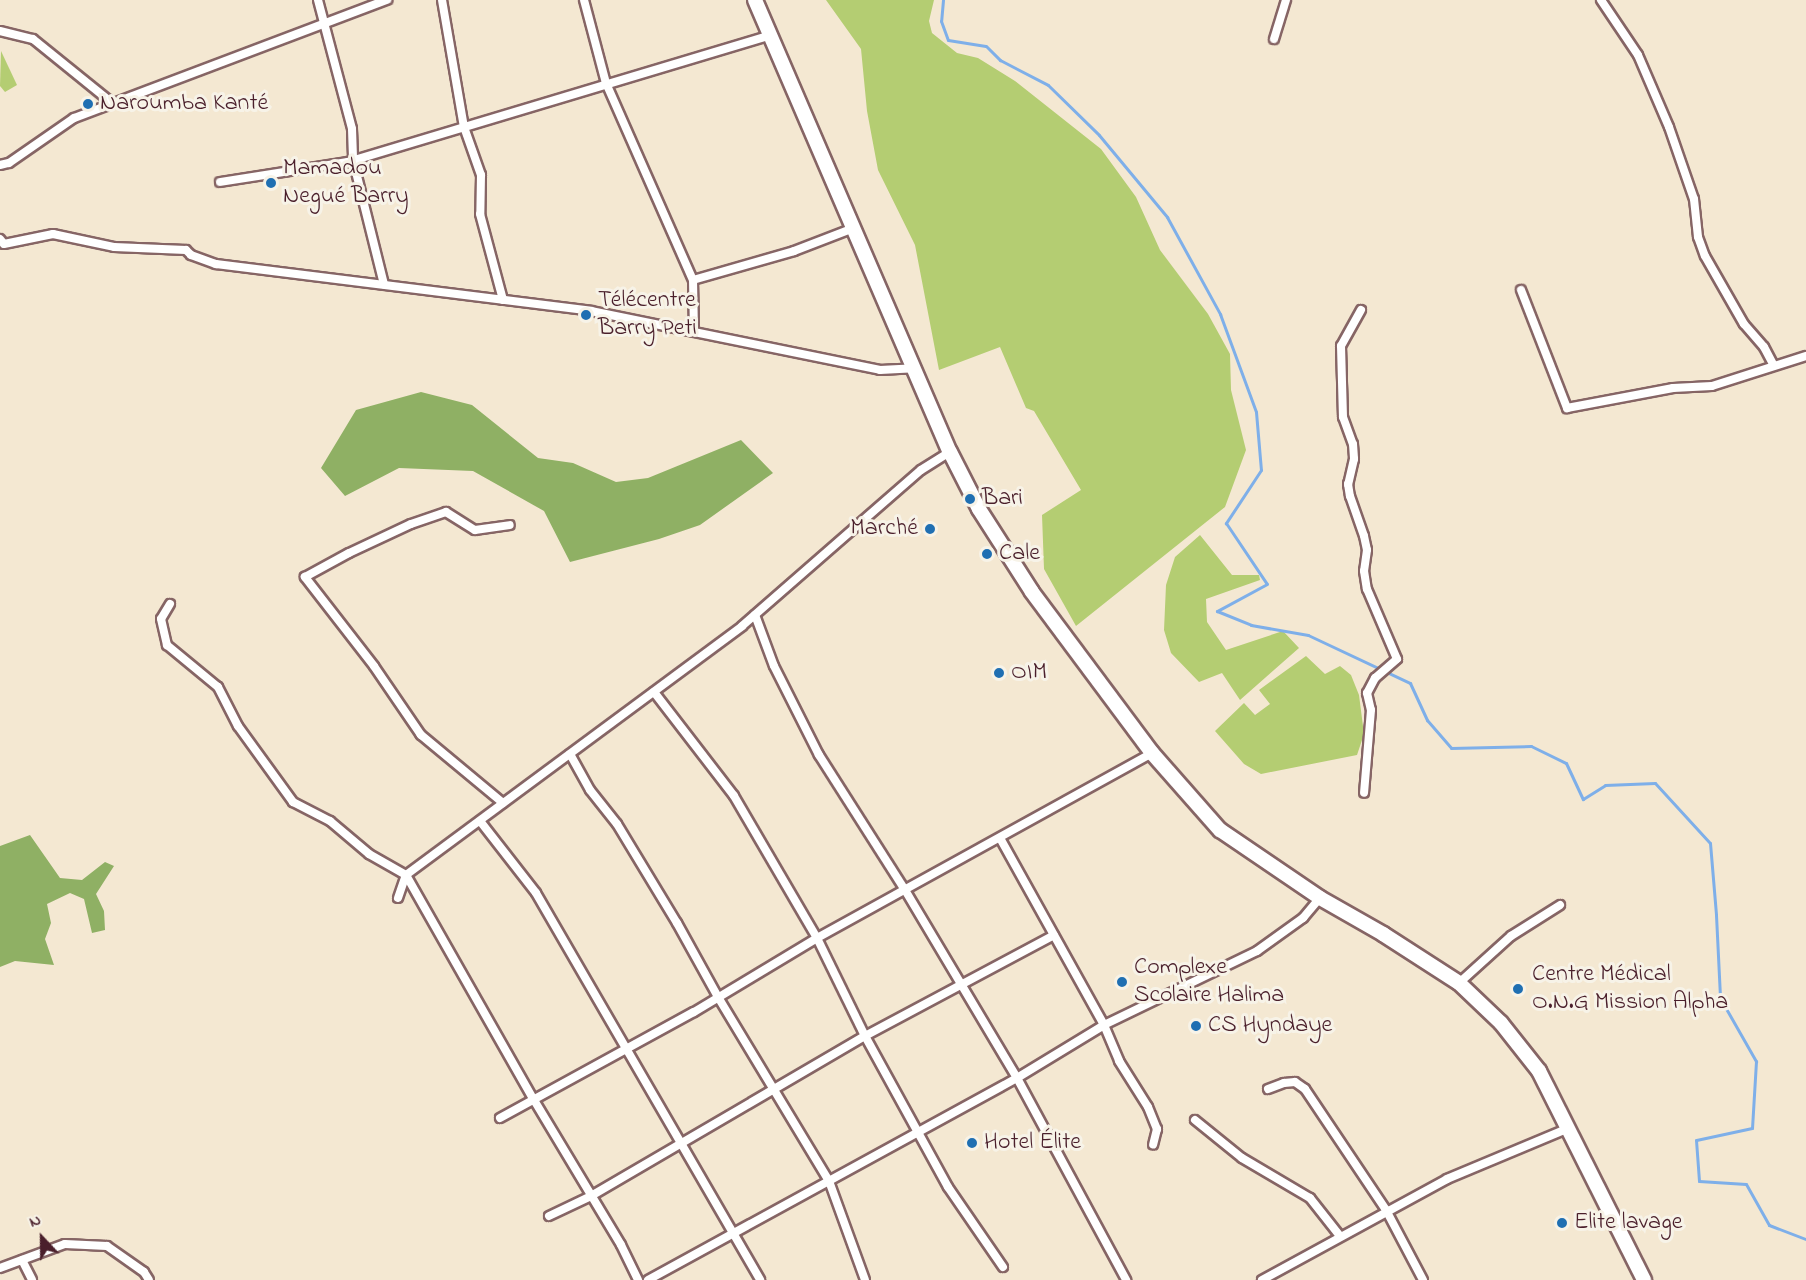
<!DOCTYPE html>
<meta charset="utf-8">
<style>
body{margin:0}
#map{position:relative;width:1806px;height:1280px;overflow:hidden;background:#f4e8d2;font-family:"Indie Flower",sans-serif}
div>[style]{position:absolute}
.green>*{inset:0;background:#b4cd72}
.forest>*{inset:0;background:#8fb064}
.stream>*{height:3px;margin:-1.5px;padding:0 1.5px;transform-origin:1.5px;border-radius:1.5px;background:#7eafe9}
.roads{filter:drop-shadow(2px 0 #866565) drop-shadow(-2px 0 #866565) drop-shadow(0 2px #866565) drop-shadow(0 -2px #866565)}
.minor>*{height:8px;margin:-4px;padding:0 4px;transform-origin:4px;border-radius:4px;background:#fff}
.trunk>*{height:14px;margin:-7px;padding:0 7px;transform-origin:7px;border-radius:7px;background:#fff}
.dots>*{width:16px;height:16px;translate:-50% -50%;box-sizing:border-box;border:3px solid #f7f3e8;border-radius:50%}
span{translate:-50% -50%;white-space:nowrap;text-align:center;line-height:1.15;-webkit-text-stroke:6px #f7f3e8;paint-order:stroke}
.poi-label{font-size:24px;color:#4a1f2b}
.left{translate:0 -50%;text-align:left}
.right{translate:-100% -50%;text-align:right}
.north{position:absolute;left:12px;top:1208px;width:60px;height:60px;-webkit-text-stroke:4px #f7f3e8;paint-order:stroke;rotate:338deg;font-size:16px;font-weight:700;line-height:24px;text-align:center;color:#4a1f2b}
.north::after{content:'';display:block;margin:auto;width:21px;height:27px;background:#4a1f2b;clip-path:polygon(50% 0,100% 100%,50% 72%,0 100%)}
</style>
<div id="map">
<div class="green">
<div style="clip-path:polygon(826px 0,934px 0,929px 21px,932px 33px,957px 53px,978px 58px,1015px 81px,1101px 149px,1136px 197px,1160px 250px,1208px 314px,1230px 354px,1231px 390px,1246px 450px,1225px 507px,1076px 626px,1044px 569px,1042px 515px,1081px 490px,1034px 411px,1026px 408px,1000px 347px,939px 370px,915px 245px,878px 170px,867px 111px,861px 49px)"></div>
<div style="clip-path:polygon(1px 51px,17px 85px,5px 92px,0 86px)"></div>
<div style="clip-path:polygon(1200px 535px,1232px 575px,1259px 575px,1260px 580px,1206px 599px,1207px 622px,1226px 650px,1283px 631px,1299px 648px,1240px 700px,1222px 673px,1199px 682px,1171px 653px,1164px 630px,1166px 585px,1175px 557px)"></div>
<div style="clip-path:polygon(1306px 656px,1325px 674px,1340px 666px,1351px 675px,1359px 695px,1364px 734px,1357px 755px,1261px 774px,1244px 764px,1215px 731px,1244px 703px,1255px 715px,1270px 704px,1259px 690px)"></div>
</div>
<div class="forest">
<div style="clip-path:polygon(421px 392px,472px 405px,538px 458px,573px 463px,616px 482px,648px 478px,741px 440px,773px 473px,700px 525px,659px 539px,570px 562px,544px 511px,473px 471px,399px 468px,345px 496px,321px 468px,356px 410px)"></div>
<div style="clip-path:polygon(30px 835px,60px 878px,82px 880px,105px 862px,114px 866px,96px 894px,104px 911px,105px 930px,92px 933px,84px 899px,70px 893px,47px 904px,51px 923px,45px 939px,54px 965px,15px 961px,0 967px,0 846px)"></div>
</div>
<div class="stream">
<div style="left:943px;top:0;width:21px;rotate:95deg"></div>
<div style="left:941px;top:21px;width:20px;rotate:70deg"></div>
<div style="left:948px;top:40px;width:38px;rotate:9deg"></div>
<div style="left:986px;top:46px;width:20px;rotate:45deg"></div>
<div style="left:1000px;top:60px;width:54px;rotate:27.5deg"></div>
<div style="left:1048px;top:85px;width:71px;rotate:44.4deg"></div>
<div style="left:1099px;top:135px;width:107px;rotate:50.3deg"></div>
<div style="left:1167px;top:217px;width:111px;rotate:61.3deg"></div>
<div style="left:1220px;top:314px;width:104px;rotate:69.8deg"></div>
<div style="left:1256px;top:412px;width:58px;rotate:85.1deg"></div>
<div style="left:1261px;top:470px;width:64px;rotate:123.4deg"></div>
<div style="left:1226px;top:523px;width:73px;rotate:56.1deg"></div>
<div style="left:1267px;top:584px;width:57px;rotate:151.6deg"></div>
<div style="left:1217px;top:611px;width:37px;rotate:22deg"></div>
<div style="left:1251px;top:625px;width:58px;rotate:10deg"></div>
<div style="left:1308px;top:635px;width:113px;rotate:25.2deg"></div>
<div style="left:1410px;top:683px;width:41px;rotate:65.3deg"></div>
<div style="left:1427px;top:720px;width:37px;rotate:49deg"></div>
<div style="left:1451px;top:748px;width:80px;rotate:-1.4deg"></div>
<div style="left:1531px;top:746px;width:39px;rotate:26deg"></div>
<div style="left:1566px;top:763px;width:40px;rotate:65deg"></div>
<div style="left:1583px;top:799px;width:26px;rotate:-32deg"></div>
<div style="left:1605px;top:785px;width:50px;rotate:-2.3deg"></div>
<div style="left:1655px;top:783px;width:81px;rotate:47.5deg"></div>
<div style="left:1710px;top:843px;width:72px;rotate:85.2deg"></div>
<div style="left:1716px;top:915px;width:83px;rotate:87.2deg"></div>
<div style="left:1720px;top:998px;width:73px;rotate:60.3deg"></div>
<div style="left:1756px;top:1061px;width:67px;rotate:93.4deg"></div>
<div style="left:1752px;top:1128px;width:57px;rotate:167.9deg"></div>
<div style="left:1696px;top:1140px;width:41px;rotate:85.8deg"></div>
<div style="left:1699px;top:1181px;width:47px;rotate:3.7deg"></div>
<div style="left:1746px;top:1184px;width:47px;rotate:60.7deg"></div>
<div style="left:1769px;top:1225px;width:40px;rotate:21deg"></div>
</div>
<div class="roads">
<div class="minor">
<div style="left:318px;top:0;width:133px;rotate:75.2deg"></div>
<div style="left:352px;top:129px;width:31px;rotate:88deg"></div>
<div style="left:353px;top:160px;width:128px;rotate:76deg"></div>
<div style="left:442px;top:0;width:129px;rotate:80.2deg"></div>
<div style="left:464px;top:127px;width:51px;rotate:70.5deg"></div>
<div style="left:481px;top:175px;width:39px;rotate:91deg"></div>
<div style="left:480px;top:214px;width:89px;rotate:75deg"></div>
<div style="left:584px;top:0;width:86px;rotate:75.2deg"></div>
<div style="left:606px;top:83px;width:215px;rotate:66.2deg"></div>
<div style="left:693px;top:280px;width:51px;rotate:88.9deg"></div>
<div style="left:1601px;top:0;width:66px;rotate:56.1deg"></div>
<div style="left:1638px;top:55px;width:78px;rotate:66.7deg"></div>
<div style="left:1669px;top:127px;width:76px;rotate:70.9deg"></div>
<div style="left:1694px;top:199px;width:38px;rotate:84deg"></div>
<div style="left:1698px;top:237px;width:20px;rotate:70deg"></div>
<div style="left:1705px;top:256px;width:78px;rotate:60.2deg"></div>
<div style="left:1744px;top:324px;width:30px;rotate:49deg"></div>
<div style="left:1764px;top:347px;width:21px;rotate:62deg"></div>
<div style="left:0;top:31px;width:34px;rotate:14deg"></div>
<div style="left:33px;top:39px;width:102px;rotate:39deg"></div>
<div style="left:1274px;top:39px;width:41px;rotate:-72.9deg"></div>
<div style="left:0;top:165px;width:9px;rotate:-13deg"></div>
<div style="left:9px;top:163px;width:79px;rotate:-34.7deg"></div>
<div style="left:74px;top:118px;width:335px;rotate:-20.7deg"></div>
<div style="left:220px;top:182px;width:130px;rotate:-8.9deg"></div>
<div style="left:348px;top:162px;width:441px;rotate:-16.7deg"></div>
<div style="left:0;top:239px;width:6px;rotate:51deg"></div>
<div style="left:4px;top:244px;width:50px;rotate:-11.5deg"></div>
<div style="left:53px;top:234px;width:62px;rotate:12deg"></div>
<div style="left:114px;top:247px;width:72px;rotate:2.4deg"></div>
<div style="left:186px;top:250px;width:7px;rotate:45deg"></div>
<div style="left:191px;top:255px;width:27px;rotate:20deg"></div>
<div style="left:216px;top:264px;width:378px;rotate:7.1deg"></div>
<div style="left:591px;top:311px;width:295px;rotate:11.5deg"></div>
<div style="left:880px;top:370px;width:34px;rotate:-3deg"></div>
<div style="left:693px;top:280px;width:105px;rotate:-16deg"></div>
<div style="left:794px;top:251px;width:64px;rotate:-21deg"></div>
<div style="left:1521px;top:290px;width:127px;rotate:68.7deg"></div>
<div style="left:1567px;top:408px;width:108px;rotate:-10.7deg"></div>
<div style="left:1673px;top:388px;width:39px;rotate:-3deg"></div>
<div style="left:1712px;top:386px;width:99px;rotate:-17.7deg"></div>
<div style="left:1361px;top:310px;width:41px;rotate:119.1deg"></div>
<div style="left:1341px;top:346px;width:71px;rotate:88.4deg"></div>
<div style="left:1343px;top:417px;width:29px;rotate:70deg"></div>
<div style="left:1353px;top:444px;width:15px;rotate:86deg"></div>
<div style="left:1354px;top:459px;width:26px;rotate:103deg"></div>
<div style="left:1348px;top:484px;width:12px;rotate:81deg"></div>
<div style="left:1350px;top:496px;width:42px;rotate:70.7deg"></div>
<div style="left:1364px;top:536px;width:14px;rotate:78deg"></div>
<div style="left:1367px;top:550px;width:21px;rotate:98deg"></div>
<div style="left:1364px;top:571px;width:18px;rotate:81deg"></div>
<div style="left:1367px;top:589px;width:76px;rotate:66.8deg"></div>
<div style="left:1397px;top:659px;width:29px;rotate:139deg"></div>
<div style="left:1375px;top:678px;width:17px;rotate:118deg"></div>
<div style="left:1367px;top:693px;width:17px;rotate:77deg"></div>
<div style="left:1371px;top:710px;width:83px;rotate:94.8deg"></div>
<div style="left:170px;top:604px;width:17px;rotate:121deg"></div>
<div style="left:161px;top:619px;width:27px;rotate:77deg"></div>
<div style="left:167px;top:645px;width:66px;rotate:39.5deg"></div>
<div style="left:218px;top:687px;width:44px;rotate:62.9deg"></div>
<div style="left:238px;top:726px;width:94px;rotate:54.1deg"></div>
<div style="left:293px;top:802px;width:42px;rotate:27.2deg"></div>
<div style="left:330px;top:821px;width:51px;rotate:40.2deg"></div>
<div style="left:369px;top:854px;width:43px;rotate:29.6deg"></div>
<div style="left:406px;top:875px;width:259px;rotate:60.4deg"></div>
<div style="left:534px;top:1100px;width:169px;rotate:59deg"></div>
<div style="left:621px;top:1245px;width:39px;rotate:64deg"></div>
<div style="left:755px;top:615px;width:54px;rotate:69.6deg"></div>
<div style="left:774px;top:666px;width:100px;rotate:63.2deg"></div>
<div style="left:819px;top:755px;width:160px;rotate:57.5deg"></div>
<div style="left:905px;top:890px;width:219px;rotate:59.2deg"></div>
<div style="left:1017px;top:1078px;width:230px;rotate:61.6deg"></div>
<div style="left:654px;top:692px;width:131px;rotate:52.4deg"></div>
<div style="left:734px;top:796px;width:164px;rotate:59.7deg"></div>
<div style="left:817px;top:938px;width:109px;rotate:63.9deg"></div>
<div style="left:865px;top:1036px;width:172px;rotate:61.2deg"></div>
<div style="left:948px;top:1187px;width:97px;rotate:55.5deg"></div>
<div style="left:570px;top:754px;width:41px;rotate:60.9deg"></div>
<div style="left:590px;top:790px;width:43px;rotate:51.5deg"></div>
<div style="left:617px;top:824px;width:116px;rotate:58.8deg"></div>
<div style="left:677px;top:923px;width:85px;rotate:61deg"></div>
<div style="left:718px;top:997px;width:215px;rotate:58.9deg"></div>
<div style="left:829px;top:1181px;width:105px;rotate:70deg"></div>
<div style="left:503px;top:803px;width:107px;rotate:-140.3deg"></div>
<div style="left:421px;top:735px;width:83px;rotate:-124.3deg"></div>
<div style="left:374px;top:666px;width:113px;rotate:-127.8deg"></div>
<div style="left:305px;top:577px;width:50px;rotate:-28.6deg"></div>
<div style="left:349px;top:553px;width:68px;rotate:-25.1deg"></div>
<div style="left:411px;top:524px;width:37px;rotate:-19deg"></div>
<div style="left:446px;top:512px;width:34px;rotate:32deg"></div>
<div style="left:475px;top:530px;width:35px;rotate:-8deg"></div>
<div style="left:480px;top:821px;width:91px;rotate:52.1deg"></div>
<div style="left:536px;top:893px;width:447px;rotate:59.9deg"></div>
<div style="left:1000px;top:838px;width:214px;rotate:60.9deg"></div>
<div style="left:1104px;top:1025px;width:39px;rotate:67deg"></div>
<div style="left:1119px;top:1061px;width:54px;rotate:57.8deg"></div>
<div style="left:1148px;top:1107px;width:24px;rotate:68deg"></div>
<div style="left:1157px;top:1129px;width:16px;rotate:104deg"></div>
<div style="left:398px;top:898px;width:24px;rotate:-71deg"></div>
<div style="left:406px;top:875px;width:418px;rotate:-36.5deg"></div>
<div style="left:742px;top:626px;width:237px;rotate:-41.1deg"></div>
<div style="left:921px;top:470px;width:34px;rotate:-32deg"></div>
<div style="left:1459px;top:983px;width:70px;rotate:-42.1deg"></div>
<div style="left:1511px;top:936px;width:58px;rotate:-32.3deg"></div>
<div style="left:1268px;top:1089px;width:17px;rotate:-21deg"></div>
<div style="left:1284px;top:1083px;width:11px;rotate:-5deg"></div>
<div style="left:1295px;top:1082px;width:12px;rotate:35deg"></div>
<div style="left:1305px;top:1089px;width:146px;rotate:56.2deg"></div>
<div style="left:1386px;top:1210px;width:79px;rotate:62.1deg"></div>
<div style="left:500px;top:1118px;width:221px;rotate:-28.7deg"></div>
<div style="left:694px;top:1012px;width:144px;rotate:-31deg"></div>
<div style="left:817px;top:938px;width:383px;rotate:-28.9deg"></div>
<div style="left:1195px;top:1120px;width:60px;rotate:39deg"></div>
<div style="left:1242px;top:1158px;width:79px;rotate:30.5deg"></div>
<div style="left:1310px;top:1198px;width:48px;rotate:51.7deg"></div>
<div style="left:549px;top:1216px;width:47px;rotate:-25.5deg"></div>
<div style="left:591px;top:1196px;width:317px;rotate:-30.3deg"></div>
<div style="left:865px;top:1036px;width:214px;rotate:-28.1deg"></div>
<div style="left:22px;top:1260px;width:22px;rotate:63deg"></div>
<div style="left:0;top:1268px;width:69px;rotate:-20.3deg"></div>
<div style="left:65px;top:1244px;width:42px;rotate:2.7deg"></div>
<div style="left:107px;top:1246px;width:45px;rotate:35.1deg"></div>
<div style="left:144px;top:1272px;width:9px;rotate:58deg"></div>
<div style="left:648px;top:1280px;width:421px;rotate:-28.7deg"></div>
<div style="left:1017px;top:1078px;width:102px;rotate:-31.3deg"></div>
<div style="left:1104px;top:1025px;width:170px;rotate:-25.8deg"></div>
<div style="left:1257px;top:951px;width:57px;rotate:-35.7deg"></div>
<div style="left:1303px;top:918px;width:26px;rotate:-50deg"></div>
<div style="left:1262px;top:1280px;width:211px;rotate:-28.6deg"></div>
<div style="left:1447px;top:1179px;width:132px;rotate:-22.7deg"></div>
</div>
<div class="trunk">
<div style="left:755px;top:0;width:492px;rotate:66.7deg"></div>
<div style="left:950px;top:452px;width:64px;rotate:63deg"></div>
<div style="left:979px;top:509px;width:98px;rotate:57.4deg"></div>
<div style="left:1032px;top:592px;width:201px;rotate:53.3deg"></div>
<div style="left:1152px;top:753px;width:103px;rotate:48.6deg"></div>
<div style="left:1220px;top:830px;width:121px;rotate:34.2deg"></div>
<div style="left:1320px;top:898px;width:73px;rotate:29.7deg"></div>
<div style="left:1383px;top:934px;width:90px;rotate:32.8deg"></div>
<div style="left:1459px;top:983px;width:58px;rotate:43.6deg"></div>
<div style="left:1501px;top:1023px;width:61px;rotate:51.6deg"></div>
<div style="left:1539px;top:1071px;width:234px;rotate:63.3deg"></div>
</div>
</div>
<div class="dots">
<div style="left:88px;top:104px;background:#1f6fb2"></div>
<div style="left:271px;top:183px;background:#1f6fb2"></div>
<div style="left:586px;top:315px;background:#1f6fb2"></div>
<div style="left:970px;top:499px;background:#1f6fb2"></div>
<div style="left:930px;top:529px;background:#1f6fb2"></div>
<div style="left:987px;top:554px;background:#1f6fb2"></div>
<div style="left:999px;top:673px;background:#1f6fb2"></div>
<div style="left:1122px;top:982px;background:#1f6fb2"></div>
<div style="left:1518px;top:989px;background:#1f6fb2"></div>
<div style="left:1196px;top:1026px;background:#1f6fb2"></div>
<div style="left:972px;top:1143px;background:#1f6fb2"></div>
<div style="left:1562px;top:1223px;background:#1f6fb2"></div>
</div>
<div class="poi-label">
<span class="left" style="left:100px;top:104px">Naroumba Kanté</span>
<span class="left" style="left:283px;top:183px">Mamadou<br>Negué Barry</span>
<span class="left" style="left:598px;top:315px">Télécentre<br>Barry Peti</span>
<span class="left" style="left:982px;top:499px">Bari</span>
<span class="right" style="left:918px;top:529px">Marché</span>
<span class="left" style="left:999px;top:554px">Cale</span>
<span class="left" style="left:1011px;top:673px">OIM</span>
<span class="left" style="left:1134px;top:982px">Complexe<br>Scolaire Halima</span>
<span class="left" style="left:1532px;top:989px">Centre Médical<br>O.N.G Mission Alpha</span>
<span class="left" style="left:1208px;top:1026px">CS Hyndaye</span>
<span class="left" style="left:984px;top:1143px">Hotel Élite</span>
<span class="left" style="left:1574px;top:1223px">Elite lavage</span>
</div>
<div class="north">N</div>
</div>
